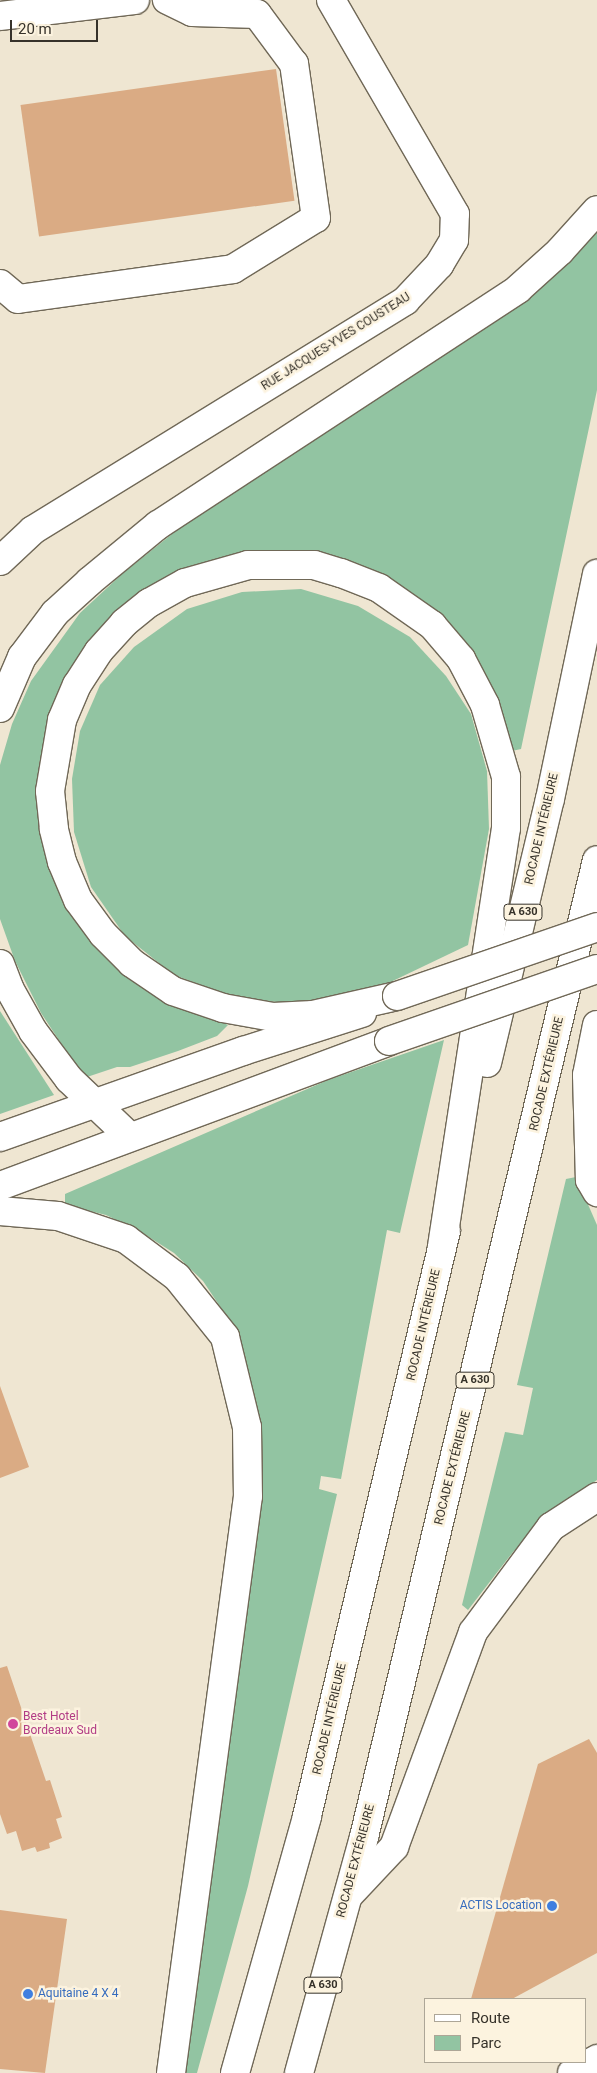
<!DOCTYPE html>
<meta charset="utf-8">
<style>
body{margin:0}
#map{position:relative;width:597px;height:2073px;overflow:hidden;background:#efe6d2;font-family:Roboto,sans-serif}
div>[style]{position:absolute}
.green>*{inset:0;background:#92c4a2}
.building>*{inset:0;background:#daab84;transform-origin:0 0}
.roads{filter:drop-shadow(1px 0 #706857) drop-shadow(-1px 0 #706857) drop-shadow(0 1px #706857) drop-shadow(0 -1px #706857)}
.minor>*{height:28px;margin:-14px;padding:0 14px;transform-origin:14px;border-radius:14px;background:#fff}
.major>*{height:28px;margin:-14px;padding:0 14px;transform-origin:14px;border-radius:14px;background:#fff}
.highway>*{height:28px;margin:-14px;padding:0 14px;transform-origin:14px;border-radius:14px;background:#fff}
.bridges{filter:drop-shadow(1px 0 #706857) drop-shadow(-1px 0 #706857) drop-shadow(0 1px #706857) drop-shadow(0 -1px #706857)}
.major-bridge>*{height:28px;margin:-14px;padding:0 14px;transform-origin:14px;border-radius:14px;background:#fff}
.dots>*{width:14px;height:14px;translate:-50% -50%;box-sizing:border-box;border:2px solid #fcf3df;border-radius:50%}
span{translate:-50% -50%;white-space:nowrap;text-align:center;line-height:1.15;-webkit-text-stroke:5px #fcf3df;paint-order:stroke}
.shield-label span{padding:1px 4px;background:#fcf3df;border:1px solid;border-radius:4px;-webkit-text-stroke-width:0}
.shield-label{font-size:11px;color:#36322a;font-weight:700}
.street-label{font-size:12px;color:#36322a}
.hotel-label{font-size:12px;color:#b23c85}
.left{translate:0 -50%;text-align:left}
.shop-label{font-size:12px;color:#366cbe}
.right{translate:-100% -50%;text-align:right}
.legend{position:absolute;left:424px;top:1998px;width:162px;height:65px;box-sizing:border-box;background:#fcf3df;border:1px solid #ada697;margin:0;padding:6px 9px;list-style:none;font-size:15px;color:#36322a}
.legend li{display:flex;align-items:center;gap:10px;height:25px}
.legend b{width:25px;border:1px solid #ada697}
.scale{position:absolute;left:10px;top:20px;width:88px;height:22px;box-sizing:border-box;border:2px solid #36322a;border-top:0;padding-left:6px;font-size:15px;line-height:18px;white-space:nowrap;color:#36322a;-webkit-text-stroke:4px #fcf3df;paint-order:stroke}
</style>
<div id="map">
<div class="green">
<div style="clip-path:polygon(597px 229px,597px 390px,521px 749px,512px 751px,466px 652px,294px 554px,104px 625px,78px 657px,59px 691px,39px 764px,39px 810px,48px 858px,156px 994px,228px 1025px,217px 1036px,178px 1051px,130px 1067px,117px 1067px,84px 1078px,41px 1013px,15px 961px,0 919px,0 765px,12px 724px,31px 681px,80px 613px,122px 574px,177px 530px,509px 307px)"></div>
<div style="clip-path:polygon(301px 589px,358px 606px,410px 637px,446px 676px,471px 714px,487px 771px,489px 829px,468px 945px,376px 989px,339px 1001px,284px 1003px,231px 996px,174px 975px,125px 936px,91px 887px,74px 832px,72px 779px,80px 731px,100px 685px,134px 647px,187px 609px,242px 592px)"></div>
<div style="clip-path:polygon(0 1011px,54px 1095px,0 1114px)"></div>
<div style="clip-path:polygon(444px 1040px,400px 1233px,387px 1230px,341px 1479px,321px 1476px,319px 1489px,337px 1494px,248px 1886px,197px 2073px,181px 2073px,259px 1422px,244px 1354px,225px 1314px,203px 1281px,174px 1253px,141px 1232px,106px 1215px,65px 1205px,65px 1194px,328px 1080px)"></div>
<div style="clip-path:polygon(576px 1177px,597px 1225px,597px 1480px,558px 1508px,513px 1552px,468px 1610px,462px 1605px,505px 1432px,523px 1435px,533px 1388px,517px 1385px,566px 1179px)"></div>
</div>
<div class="building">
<div style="left:276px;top:69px;width:133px;height:258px;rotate:82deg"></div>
<div style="clip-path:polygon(0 1386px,29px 1467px,0 1478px)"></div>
<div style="clip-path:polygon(7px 1666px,46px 1781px,50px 1780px,62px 1817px,56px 1819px,62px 1838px,49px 1843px,50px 1848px,37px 1852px,35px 1847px,22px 1851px,16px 1831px,7px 1834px,0 1814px,0 1668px)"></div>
<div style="clip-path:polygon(589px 1739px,597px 1753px,597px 1953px,512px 1999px,471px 1999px,538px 1764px)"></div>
<div style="clip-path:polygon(0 1910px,67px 1919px,45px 2073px,0 2069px)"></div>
</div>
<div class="roads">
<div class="minor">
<div style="left:0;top:16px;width:136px;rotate:-6.8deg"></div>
<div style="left:0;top:284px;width:23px;rotate:40deg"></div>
<div style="left:18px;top:299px;width:217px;rotate:-7.9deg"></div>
<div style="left:233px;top:269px;width:97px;rotate:-31.6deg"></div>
<div style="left:316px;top:218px;width:156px;rotate:-98.1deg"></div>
<div style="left:294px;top:64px;width:62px;rotate:-126.5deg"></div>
<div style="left:257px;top:14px;width:65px;rotate:-178.2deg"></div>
<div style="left:192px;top:12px;width:28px;rotate:-154deg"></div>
<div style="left:0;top:561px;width:45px;rotate:-43.2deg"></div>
<div style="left:33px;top:530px;width:437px;rotate:-31.6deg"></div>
<div style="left:405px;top:301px;width:50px;rotate:-46.6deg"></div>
<div style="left:439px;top:265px;width:29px;rotate:-59deg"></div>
<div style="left:454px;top:240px;width:26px;rotate:-88deg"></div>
<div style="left:455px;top:214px;width:247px;rotate:-120.1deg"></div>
<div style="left:572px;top:2073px;width:29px;rotate:-29deg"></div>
</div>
<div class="major">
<div style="left:0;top:1137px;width:258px;rotate:-19.5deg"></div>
<div style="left:243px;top:1051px;width:125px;rotate:-17.7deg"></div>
<div style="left:0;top:1186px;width:415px;rotate:-20.4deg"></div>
</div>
<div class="highway">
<div style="left:0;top:708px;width:56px;rotate:-66.7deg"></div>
<div style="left:22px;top:657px;width:55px;rotate:-53.1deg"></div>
<div style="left:55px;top:613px;width:47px;rotate:-42.4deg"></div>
<div style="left:90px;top:581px;width:88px;rotate:-39.5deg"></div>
<div style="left:158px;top:525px;width:430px;rotate:-33.2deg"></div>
<div style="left:518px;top:289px;width:57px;rotate:-42.1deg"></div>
<div style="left:560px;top:251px;width:55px;rotate:-47.9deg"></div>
<div style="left:0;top:964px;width:26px;rotate:69deg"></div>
<div style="left:9px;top:988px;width:49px;rotate:60.8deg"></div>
<div style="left:33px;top:1031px;width:60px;rotate:53.1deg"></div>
<div style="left:69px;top:1079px;width:84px;rotate:43.6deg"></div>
<div style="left:397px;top:996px;width:86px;rotate:167.3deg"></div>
<div style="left:313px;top:1015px;width:40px;rotate:177.1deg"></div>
<div style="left:273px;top:1017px;width:51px;rotate:-169.8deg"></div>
<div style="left:223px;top:1008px;width:53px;rotate:-161.2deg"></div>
<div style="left:173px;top:991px;width:50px;rotate:-145.7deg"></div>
<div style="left:132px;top:963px;width:41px;rotate:-135deg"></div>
<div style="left:103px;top:934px;width:42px;rotate:-126.3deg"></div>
<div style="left:78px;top:900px;width:41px;rotate:-112.8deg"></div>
<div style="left:62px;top:862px;width:34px;rotate:-104deg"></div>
<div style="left:54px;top:829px;width:38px;rotate:-96deg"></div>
<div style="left:50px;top:791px;width:72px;rotate:-80.4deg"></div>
<div style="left:62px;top:720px;width:38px;rotate:-67deg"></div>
<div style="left:77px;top:685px;width:40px;rotate:-57.1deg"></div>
<div style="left:99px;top:651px;width:38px;rotate:-48deg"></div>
<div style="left:124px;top:623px;width:32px;rotate:-39deg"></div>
<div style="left:149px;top:603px;width:41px;rotate:-29.1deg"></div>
<div style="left:185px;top:583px;width:66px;rotate:-15.9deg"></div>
<div style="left:248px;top:565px;width:66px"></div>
<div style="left:314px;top:565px;width:28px;rotate:17deg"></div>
<div style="left:341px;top:573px;width:41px;rotate:21.5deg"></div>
<div style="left:379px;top:588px;width:65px;rotate:34.9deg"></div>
<div style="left:432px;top:625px;width:45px;rotate:49.5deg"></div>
<div style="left:461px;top:659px;width:52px;rotate:62.4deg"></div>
<div style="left:485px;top:705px;width:75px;rotate:73.7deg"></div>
<div style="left:506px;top:777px;width:51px;rotate:90deg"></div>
<div style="left:506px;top:828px;width:425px;rotate:98.7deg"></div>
<div style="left:597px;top:1025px;width:51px;rotate:101.3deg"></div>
<div style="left:587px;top:1075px;width:105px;rotate:88.4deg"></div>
<div style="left:590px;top:1180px;width:14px;rotate:60deg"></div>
<div style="left:487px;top:1063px;width:271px;rotate:-76.6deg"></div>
<div style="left:550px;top:799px;width:230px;rotate:-78.2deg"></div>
<div style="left:0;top:1211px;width:58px;rotate:4.9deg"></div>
<div style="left:58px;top:1216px;width:72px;rotate:18.7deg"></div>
<div style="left:126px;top:1239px;width:64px;rotate:36.7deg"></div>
<div style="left:177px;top:1277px;width:77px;rotate:51.3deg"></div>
<div style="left:225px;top:1337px;width:93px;rotate:76.3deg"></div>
<div style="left:247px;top:1427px;width:69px;rotate:89.2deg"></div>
<div style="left:248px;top:1496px;width:582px;rotate:97.6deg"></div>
<div style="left:349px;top:1895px;width:66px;rotate:-46.8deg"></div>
<div style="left:394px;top:1847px;width:229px;rotate:-69.8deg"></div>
<div style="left:473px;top:1632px;width:131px;rotate:-53.4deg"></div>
<div style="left:551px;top:1527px;width:55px;rotate:-33.1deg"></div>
<div style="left:235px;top:2073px;width:267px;rotate:-74.3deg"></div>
<div style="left:307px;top:1816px;width:601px;rotate:-76.63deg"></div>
<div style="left:299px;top:2073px;width:245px;rotate:-74.6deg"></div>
<div style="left:364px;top:1837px;width:1004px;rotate:-76.59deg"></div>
</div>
</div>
<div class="bridges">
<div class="major-bridge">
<div style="left:397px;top:996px;width:212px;rotate:-19deg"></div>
<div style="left:389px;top:1041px;width:220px;rotate:-19.1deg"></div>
</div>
</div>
<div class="dots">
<div style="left:13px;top:1724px;background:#d1479c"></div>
<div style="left:552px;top:1906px;background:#3f7fe0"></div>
<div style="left:28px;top:1994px;background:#3f7fe0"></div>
</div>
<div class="shield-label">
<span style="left:523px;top:912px">A 630</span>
<span style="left:475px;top:1380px">A 630</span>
<span style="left:323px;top:1985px">A 630</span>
</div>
<div class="street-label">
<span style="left:336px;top:342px;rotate:-32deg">RUE JACQUES-YVES COUSTEAU</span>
<span style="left:542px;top:829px;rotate:-77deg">ROCADE INTÉRIEURE</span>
<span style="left:547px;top:1074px;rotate:-77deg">ROCADE EXTÉRIEURE</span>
<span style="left:424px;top:1325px;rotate:-77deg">ROCADE INTÉRIEURE</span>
<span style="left:453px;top:1468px;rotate:-76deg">ROCADE EXTÉRIEURE</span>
<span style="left:330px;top:1719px;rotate:-77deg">ROCADE INTÉRIEURE</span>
<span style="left:356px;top:1861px;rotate:-75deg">ROCADE EXTÉRIEURE</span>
</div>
<div class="hotel-label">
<span class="left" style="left:23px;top:1724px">Best Hotel<br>Bordeaux Sud</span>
</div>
<div class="shop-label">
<span class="right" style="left:542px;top:1906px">ACTIS Location</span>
<span class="left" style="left:38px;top:1994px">Aquitaine 4 X 4</span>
</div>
<ul class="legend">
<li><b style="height:6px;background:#fff"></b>Route</li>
<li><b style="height:14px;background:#92c4a2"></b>Parc</li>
</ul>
<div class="scale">20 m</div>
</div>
